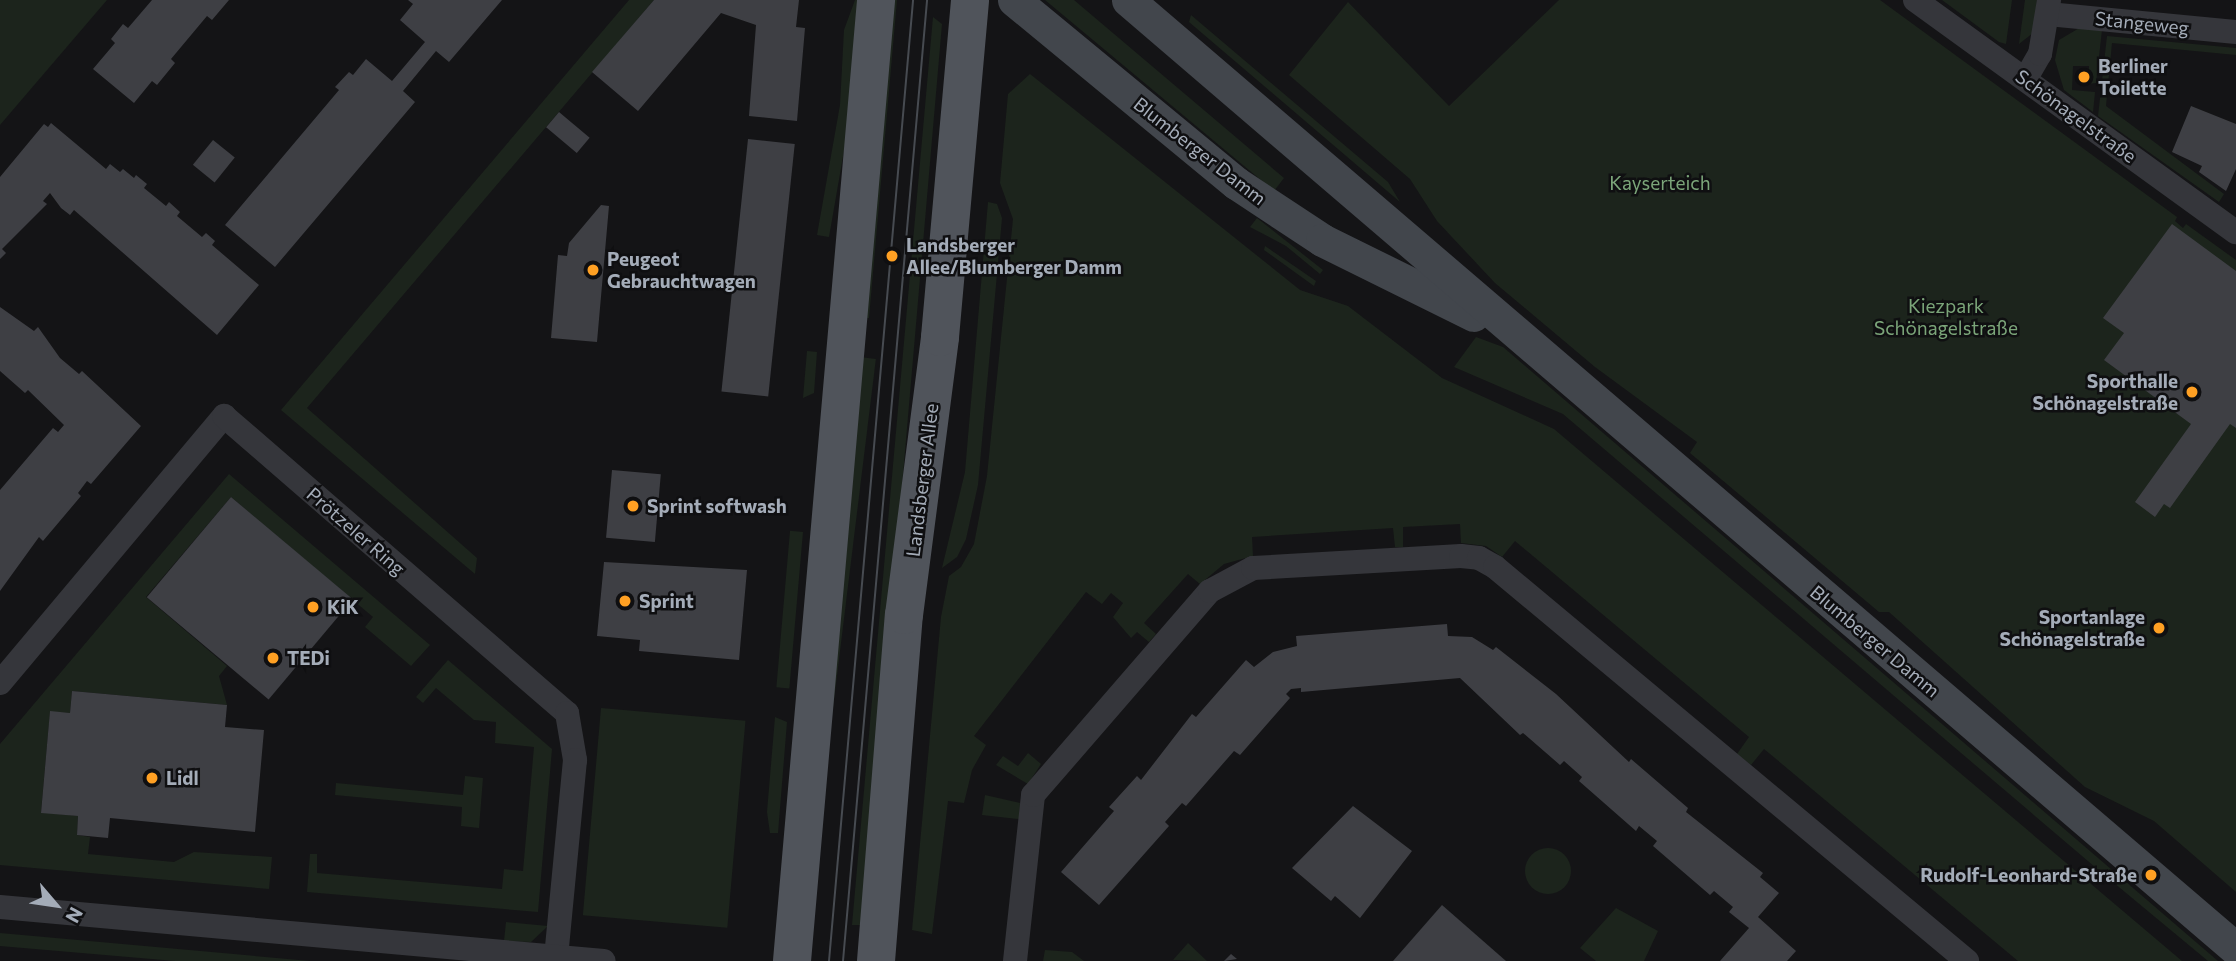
<!DOCTYPE html>
<meta charset="utf-8">
<style>
body{margin:0}
#map{position:relative;width:2236px;height:961px;overflow:hidden;background:#141416;font-family:Commissioner,sans-serif}
div>[style]{position:absolute}
.green>*{inset:0;background:#1c241c;transform-origin:0 0}
.round{border-radius:50%}
.building>*{inset:0;background:#3e3f44;transform-origin:0 0}
.street>*{height:24px;margin:-12px;padding:0 12px;transform-origin:12px;border-radius:12px;background:#35363b}
.secondary>*{height:33px;margin:-16.5px;padding:0 16.5px;transform-origin:16.5px;border-radius:16.5px;background:#42464c}
.primary>*{height:38px;margin:-19px;padding:0 19px;transform-origin:19px;border-radius:19px;background:#50545b}
.tram>*{height:2px;margin:-1px;padding:0 1px;transform-origin:1px;border-radius:1px;background:#474b51}
.dots>*{width:19px;height:19px;translate:-50% -50%;box-sizing:border-box;border:4px solid #0f0f11;border-radius:50%}
span{translate:-50% -50%;white-space:nowrap;text-align:center;line-height:1.15;-webkit-text-stroke:5px #0f0f11;paint-order:stroke}
.street-label{font-size:19px;color:#a4acb8}
.poi-label{font-size:19px;color:#a4acb8;font-weight:700}
.left{translate:0 -50%;text-align:left}
.right{translate:-100% -50%;text-align:right}
.park-label{font-size:19px;color:#7ba579}
.north{position:absolute;left:21px;top:870px;width:70px;height:70px;-webkit-text-stroke:5px #0f0f11;paint-order:stroke;rotate:119deg;font-size:19px;font-weight:700;line-height:28px;text-align:center;color:#a4acb8}
.north::after{content:'';display:block;margin:auto;width:24px;height:32px;background:#a4acb8;clip-path:polygon(50% 0,100% 100%,50% 72%,0 100%)}
</style>
<div id="map">
<div class="green">
<div style="clip-path:polygon(0 0,107px 0,0 125px)"></div>
<div style="clip-path:polygon(629px 0,654px 0,307px 408px,477px 558px,475px 574px,281px 410px)"></div>
<div style="clip-path:polygon(855px 0,861px 0,849px 122px,829px 237px,817px 235px,840px 105px,844px 30px)"></div>
<div style="clip-path:polygon(891px 0,897px 0,869px 318px,864px 318px)"></div>
<div style="clip-path:polygon(1045px 0,1074px 0,1284px 178px,1274px 191px)"></div>
<div style="clip-path:polygon(1559px 0,1880px 0,2177px 217px,2175px 221px,2183px 228px,2186px 224px,2236px 260px,2236px 892px,2154px 821px,2085px 787px,1889px 612px,1879px 612px,1690px 453px,1697px 442px,1595px 367px,1495px 283px,1437px 221px,1410px 179px,1289px 75px,1348px 2px,1449px 106px)"></div>
<div style="clip-path:polygon(1942px 0,2012px 0,2006px 44px,1999px 42px)"></div>
<div style="clip-path:polygon(2025px 0,2037px 0,2033px 33px,2019px 44px)"></div>
<div style="clip-path:polygon(1191px 15px,1388px 182px,1400px 202px,1189px 22px)"></div>
<div style="clip-path:polygon(933px 17px,942px 24px,864px 925px,852px 925px)"></div>
<div style="clip-path:polygon(2081px 27px,2102px 30px,2096px 83px,2088px 84px,2089px 66px,2073px 66px,2072px 90px,2095px 92px,2093px 112px,2064px 90px,2055px 60px,2059px 40px)"></div>
<div style="clip-path:polygon(2107px 36px,2236px 48px,2236px 55px,2112px 43px,2106px 106px,2224px 194px,2219px 202px,2098px 116px)"></div>
<div style="clip-path:polygon(1030px 74px,1300px 290px,1348px 306px,1442px 378px,1554px 429px,2182px 961px,2018px 961px,1764px 749px,1751px 765px,1737px 754px,1749px 737px,1515px 541px,1502px 557px,1486px 546px,1461px 543px,1460px 524px,1403px 527px,1403px 547px,1395px 547px,1393px 528px,1252px 537px,1253px 556px,1224px 564px,1200px 584px,1188px 574px,1144px 623px,1156px 634px,1149px 642px,1137px 632px,1131px 638px,1113px 617px,1123px 603px,1111px 593px,1102px 604px,1086px 592px,974px 736px,986px 745px,972px 770px,964px 803px,948px 801px,932px 934px,912px 930px,941px 617px,949px 576px,961px 567px,974px 544px,987px 476px,1013px 219px,1000px 183px,1008px 94px)"></div>
<div style="clip-path:polygon(988px 202px,997px 204px,1002px 218px,978px 485px,966px 539px,957px 557px,942px 568px,965px 472px)"></div>
<div style="clip-path:polygon(1257px 218px,1323px 270px,1320px 274px,1286px 246px,1250px 227px)"></div>
<div style="clip-path:polygon(1265px 246px,1316px 281px,1314px 286px,1264px 250px)"></div>
<div style="clip-path:polygon(1476px 337px,1503px 347px,2218px 961px,2208px 961px,2102px 873px,1563px 414px,1454px 367px)"></div>
<div style="clip-path:polygon(807px 351px,817px 352px,814px 393px,803px 398px)"></div>
<div style="left:860px;top:357px;width:16px;height:565px;rotate:7deg"></div>
<div style="clip-path:polygon(229px 474px,430px 645px,411px 666px,365px 627px,373px 617px,231px 497px,146px 597px,227px 666px,219px 676px,227px 705px,72px 691px,70px 713px,50px 712px,41px 812px,78px 816px,77px 835px,90px 837px,88px 854px,174px 862px,194px 852px,272px 857px,269px 889px,0 865px,0 744px)"></div>
<div style="left:803px;top:532px;width:157px;height:13px;rotate:95deg"></div>
<div style="clip-path:polygon(448px 660px,552px 749px,538px 912px,307px 892px,310px 854px,317px 854px,317px 873px,502px 889px,504px 869px,523px 871px,534px 747px,495px 743px,496px 722px,474px 720px,436px 688px,423px 703px,416px 697px)"></div>
<div style="left:601px;top:708px;width:145px;height:208px;rotate:5deg"></div>
<div style="clip-path:polygon(775px 717px,787px 722px,778px 833px,770px 833px,767px 812px)"></div>
<div style="clip-path:polygon(1028px 753px,1041px 764px,1028px 784px,996px 765px,1003px 756px,1018px 766px)"></div>
<div style="clip-path:polygon(465px 776px,483px 778px,479px 828px,461px 826px,462px 807px,335px 795px,336px 783px,463px 795px)"></div>
<div style="clip-path:polygon(985px 795px,1020px 803px,1019px 819px,982px 815px)"></div>
<div class="round" style="left:1525px;top:848px;width:46px;height:46px"></div>
<div style="clip-path:polygon(1616px 908px,1658px 931px,1644px 961px,1596px 961px,1580px 948px)"></div>
<div style="clip-path:polygon(506px 922px,548px 926px,531px 942px,504px 941px)"></div>
<div style="clip-path:polygon(0 933px,310px 961px,175px 961px,0 946px)"></div>
<div style="clip-path:polygon(1188px 943px,1207px 961px,1173px 960px)"></div>
<div style="clip-path:polygon(1045px 950px,1072px 952px,1084px 961px,1043px 961px)"></div>
</div>
<div class="building">
<div style="clip-path:polygon(152px 0,229px 0,212px 20px,207px 16px,171px 59px,175px 63px,157px 85px,152px 81px,134px 103px,93px 69px,115px 43px,111px 39px,123px 24px,128px 28px)"></div>
<div style="clip-path:polygon(408px 0,502px 0,449px 62px,436px 51px,403px 91px,415px 102px,275px 267px,225px 225px,339px 90px,335px 87px,349px 72px,353px 75px,366px 59px,392px 81px,425px 42px,400px 20px,413px 4px)"></div>
<div style="clip-path:polygon(654px 0,799px 0,796px 27px,805px 28px,797px 121px,749px 116px,756px 25px,721px 13px,638px 111px,592px 72px)"></div>
<div style="clip-path:polygon(2080px 70px,2089px 70px,2088px 84px,2078px 83px)"></div>
<div style="clip-path:polygon(2191px 106px,2236px 124px,2236px 169px,2226px 191px,2199px 172px,2202px 166px,2172px 152px)"></div>
<div style="left:559px;top:112px;width:40px;height:20px;rotate:40deg"></div>
<div style="clip-path:polygon(51px 123px,106px 169px,110px 164px,120px 172px,123px 169px,134px 178px,136px 175px,147px 184px,144px 188px,166px 206px,169px 202px,180px 212px,177px 216px,202px 237px,206px 233px,215px 241px,212px 245px,259px 285px,217px 335px,74px 210px,70px 215px,61px 208px,50px 193px,43px 201px,47px 204px,2px 249px,6px 253px,0 259px,0 177px,44px 124px,48px 127px)"></div>
<div style="left:748px;top:139px;width:47px;height:254px;rotate:6deg"></div>
<div style="left:213px;top:140px;width:28px;height:32px;rotate:39deg"></div>
<div style="clip-path:polygon(601px 205px,609px 206px,597px 342px,551px 338px,558px 255px,567px 256px,569px 243px)"></div>
<div style="clip-path:polygon(2172px 224px,2236px 271px,2236px 428px,2230px 424px,2170px 508px,2164px 504px,2155px 517px,2135px 502px,2191px 424px,2104px 360px,2124px 333px,2103px 318px)"></div>
<div style="clip-path:polygon(0 307px,34px 331px,38px 327px,60px 358px,79px 374px,82px 371px,141px 426px,91px 484px,87px 481px,78px 493px,81px 496px,43px 541px,39px 537px,0 591px,0 490px,53px 428px,58px 432px,64px 425px,28px 390px,25px 393px,0 371px)"></div>
<div style="left:612px;top:470px;width:49px;height:68px;rotate:5deg"></div>
<div style="left:231px;top:497px;width:159px;height:131px;rotate:40deg"></div>
<div style="clip-path:polygon(604px 562px,747px 570px,739px 660px,639px 651px,640px 640px,597px 636px)"></div>
<div style="clip-path:polygon(1447px 624px,1448px 636px,1472px 637px,1493px 650px,1496px 647px,1556px 694px,1629px 762px,1631px 759px,1688px 808px,1686px 812px,1763px 873px,1760px 877px,1779px 893px,1758px 917px,1796px 951px,1787px 961px,1720px 961px,1749px 928px,1729px 912px,1733px 907px,1714px 891px,1710px 895px,1653px 846px,1657px 841px,1639px 826px,1636px 831px,1579px 781px,1582px 777px,1564px 761px,1560px 765px,1523px 733px,1520px 735px,1460px 678px,1301px 692px,1301px 688px,1291px 689px,1286px 694px,1290px 698px,1240px 755px,1234px 751px,1186px 806px,1182px 803px,1165px 822px,1169px 826px,1099px 905px,1061px 872px,1114px 811px,1109px 807px,1137px 776px,1141px 780px,1192px 714px,1196px 717px,1246px 660px,1254px 667px,1273px 652px,1297px 646px,1296px 636px)"></div>
<div style="clip-path:polygon(72px 691px,227px 705px,225px 727px,264px 730px,255px 832px,110px 818px,108px 838px,77px 835px,78px 816px,41px 813px,50px 711px,70px 713px)"></div>
<div style="clip-path:polygon(1353px 806px,1412px 851px,1360px 918px,1335px 896px,1331px 901px,1292px 868px)"></div>
<div style="clip-path:polygon(1442px 905px,1506px 961px,1393px 961px)"></div>
<div style="clip-path:polygon(1231px 954px,1237px 959px,1224px 961px)"></div>
</div>
<div class="street">
<div style="left:1915px;top:0;width:396px;rotate:35.9deg"></div>
<div style="left:2048px;top:14px;width:189px;rotate:5.5deg"></div>
<div style="left:2026px;top:78px;width:28px;rotate:-60deg"></div>
<div style="left:2040px;top:54px;width:55px;rotate:-80.5deg"></div>
<div style="left:0;top:683px;width:349px;rotate:-50deg"></div>
<div style="left:224px;top:416px;width:454px;rotate:40.9deg"></div>
<div style="left:567px;top:713px;width:48px;rotate:80.3deg"></div>
<div style="left:575px;top:760px;width:197px;rotate:95.5deg"></div>
<div style="left:0;top:907px;width:606px;rotate:5.11deg"></div>
<div style="left:1015px;top:961px;width:167px;rotate:-83.8deg"></div>
<div style="left:1033px;top:795px;width:270px;rotate:-49.1deg"></div>
<div style="left:1210px;top:591px;width:49px;rotate:-28.1deg"></div>
<div style="left:1253px;top:568px;width:208px;rotate:-3.3deg"></div>
<div style="left:1461px;top:556px;width:18px;rotate:6deg"></div>
<div style="left:1479px;top:558px;width:18px;rotate:29deg"></div>
<div style="left:1495px;top:567px;width:615px;rotate:39.85deg"></div>
</div>
<div class="secondary">
<div style="left:1014px;top:0;width:288px;rotate:39.5deg"></div>
<div style="left:1236px;top:183px;width:103px;rotate:33.5deg"></div>
<div style="left:1322px;top:240px;width:169px;rotate:26.3deg"></div>
<div style="left:1128px;top:0;width:1459px;rotate:40.58deg"></div>
</div>
<div class="primary">
<div style="left:792px;top:961px;width:965px;rotate:-85deg"></div>
<div style="left:876px;top:961px;width:347px;rotate:-85.4deg"></div>
<div style="left:904px;top:615px;width:280px;rotate:-82.6deg"></div>
<div style="left:940px;top:337px;width:338px;rotate:-84.9deg"></div>
</div>
<div class="tram">
<div style="left:829px;top:961px;width:965px;rotate:-85deg"></div>
<div style="left:843px;top:961px;width:965px;rotate:-85deg"></div>
</div>
<div class="dots">
<div style="left:2084px;top:77px;background:#ffa023"></div>
<div style="left:892px;top:256px;background:#ffa023"></div>
<div style="left:593px;top:270px;background:#ffa023"></div>
<div style="left:2192px;top:392px;background:#ffa023"></div>
<div style="left:633px;top:506px;background:#ffa023"></div>
<div style="left:625px;top:601px;background:#ffa023"></div>
<div style="left:313px;top:607px;background:#ffa023"></div>
<div style="left:2159px;top:628px;background:#ffa023"></div>
<div style="left:273px;top:658px;background:#ffa023"></div>
<div style="left:152px;top:778px;background:#ffa023"></div>
<div style="left:2151px;top:875px;background:#ffa023"></div>
</div>
<div class="street-label">
<span style="left:2142px;top:23px;rotate:6deg">Stangeweg</span>
<span style="left:2076px;top:116px;rotate:36deg">Schönagelstraße</span>
<span style="left:1200px;top:151px;rotate:38deg">Blumberger Damm</span>
<span style="left:922px;top:480px;rotate:-83deg">Landsberger Allee</span>
<span style="left:356px;top:531px;rotate:41deg">Prötzeler Ring</span>
<span style="left:1875px;top:641px;rotate:40deg">Blumberger Damm</span>
</div>
<div class="poi-label">
<span class="left" style="left:2098px;top:77px">Berliner<br>Toilette</span>
<span class="left" style="left:906px;top:256px">Landsberger<br>Allee/Blumberger Damm</span>
<span class="left" style="left:607px;top:270px">Peugeot<br>Gebrauchtwagen</span>
<span class="right" style="left:2178px;top:392px">Sporthalle<br>Schönagelstraße</span>
<span class="left" style="left:647px;top:506px">Sprint softwash</span>
<span class="left" style="left:639px;top:601px">Sprint</span>
<span class="left" style="left:327px;top:607px">KiK</span>
<span class="right" style="left:2145px;top:628px">Sportanlage<br>Schönagelstraße</span>
<span class="left" style="left:287px;top:658px">TEDi</span>
<span class="left" style="left:166px;top:778px">Lidl</span>
<span class="right" style="left:2137px;top:875px">Rudolf-Leonhard-Straße</span>
</div>
<div class="park-label">
<span style="left:1660px;top:183px">Kayserteich</span>
<span style="left:1946px;top:317px">Kiezpark<br>Schönagelstraße</span>
</div>
<div class="north">N</div>
</div>
